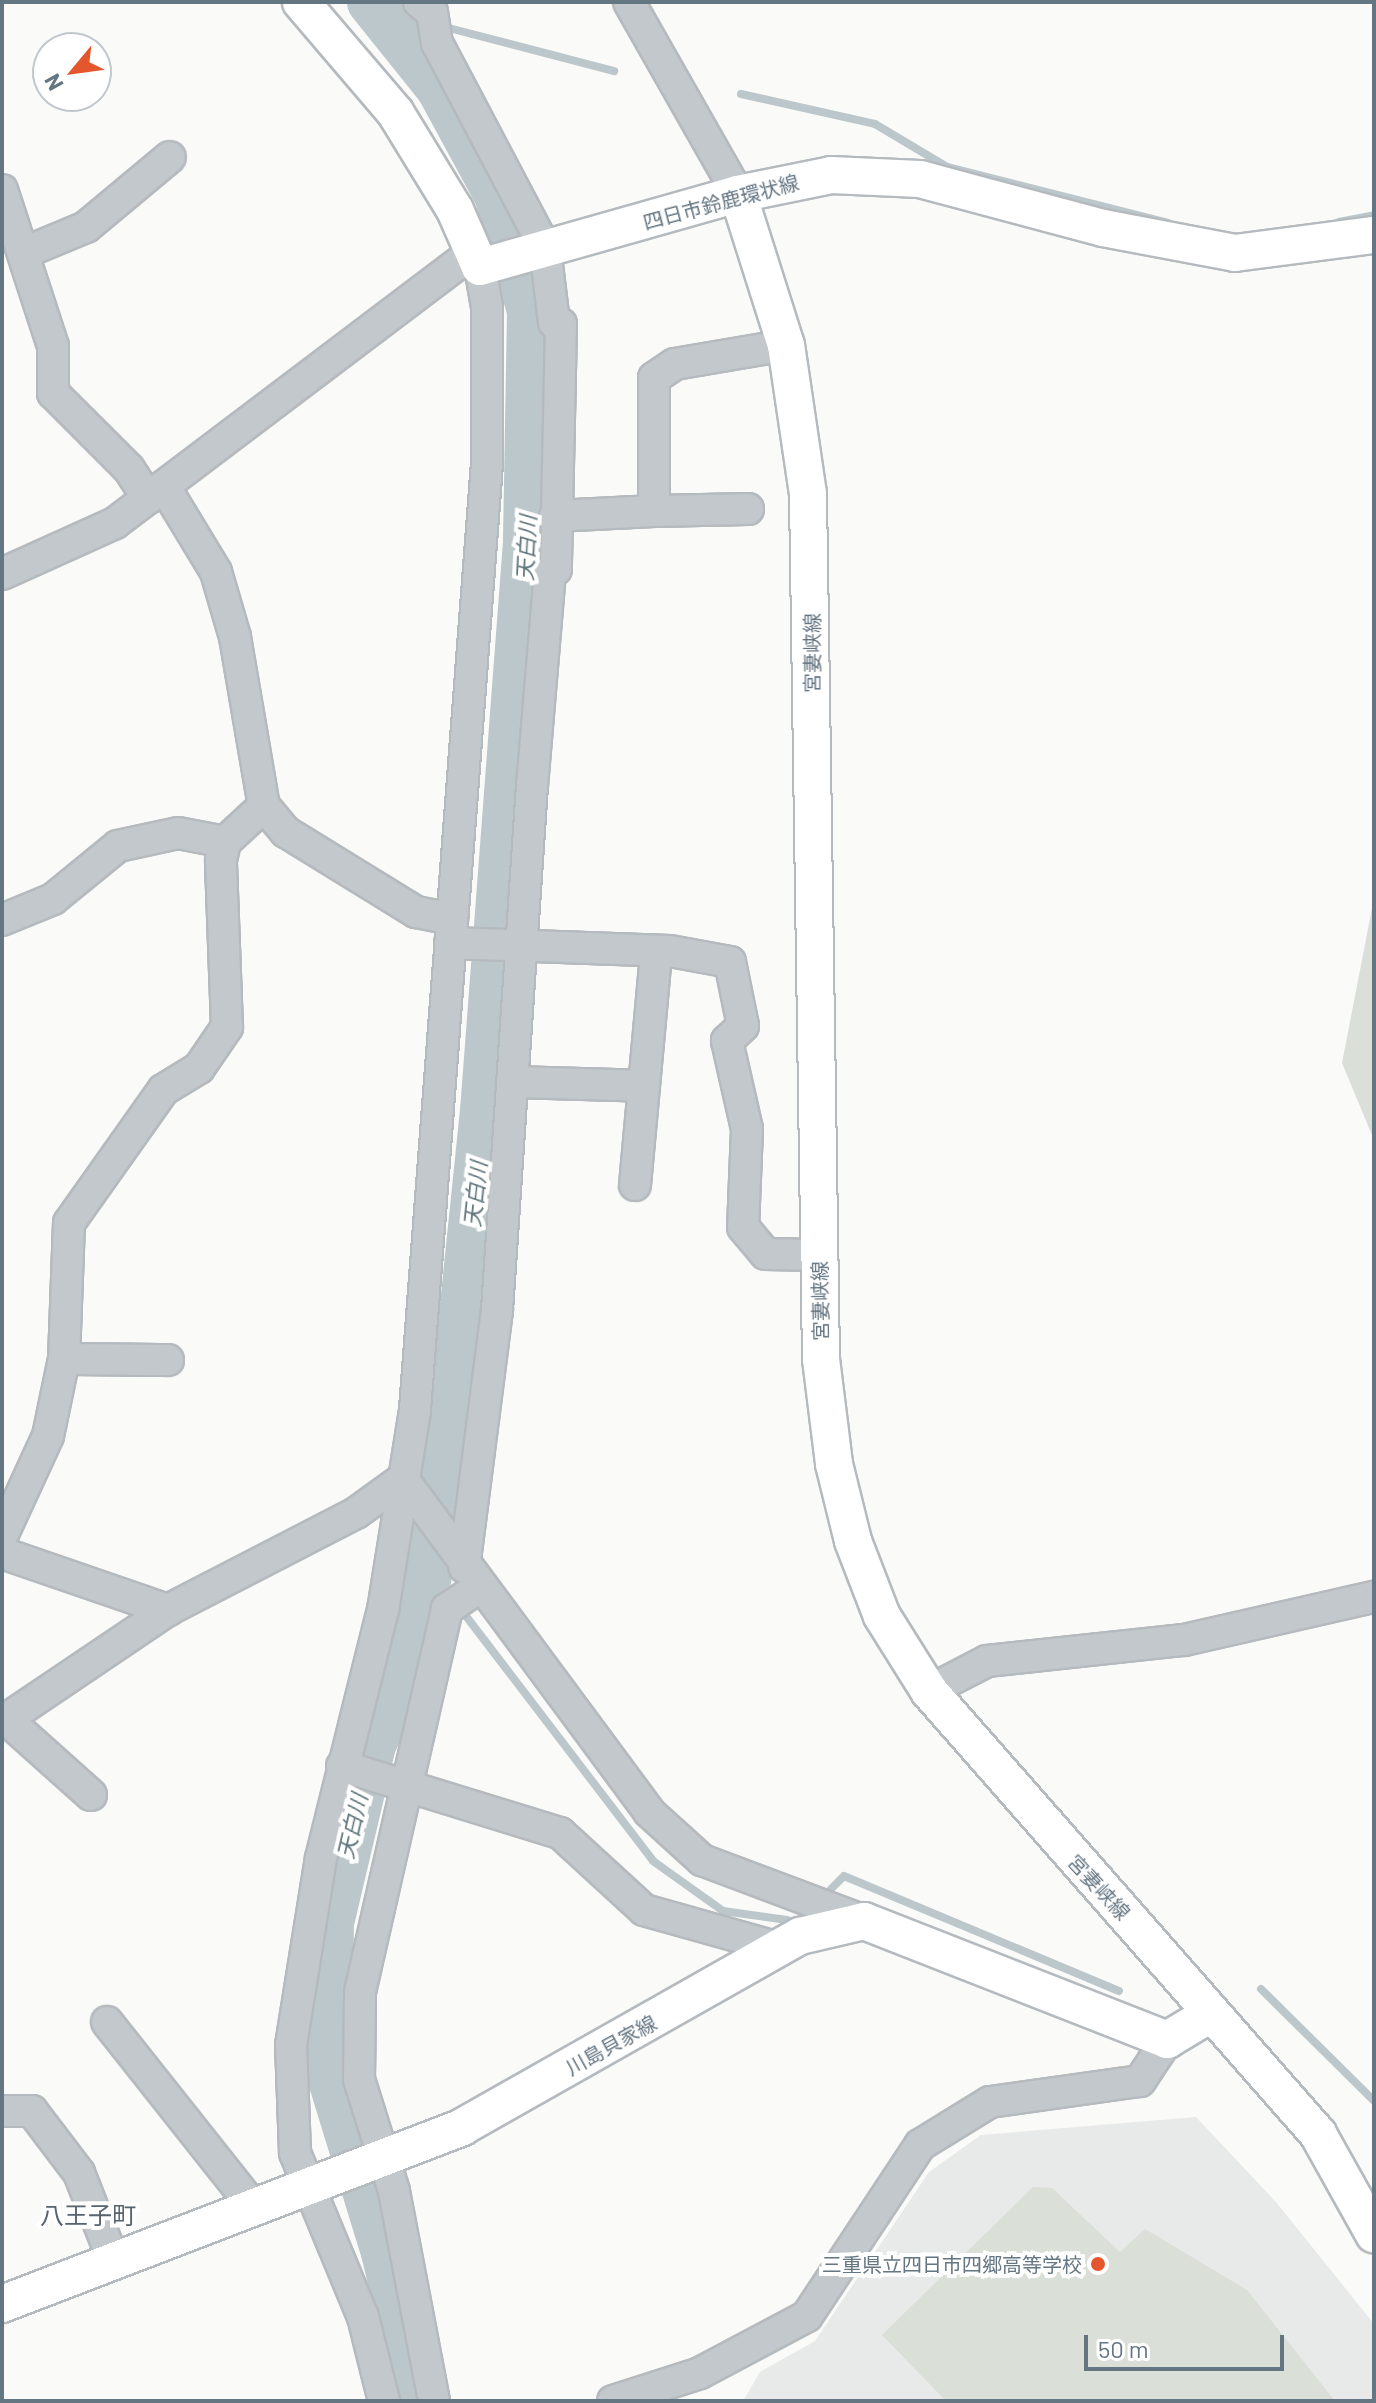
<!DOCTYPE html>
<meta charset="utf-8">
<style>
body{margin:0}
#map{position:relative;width:1376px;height:2403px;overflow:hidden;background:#fafaf8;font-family:Barlow,"Noto Sans JP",sans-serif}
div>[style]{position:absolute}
.built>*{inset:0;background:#e8e9e9}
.green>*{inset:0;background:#dadfd7}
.stream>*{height:8px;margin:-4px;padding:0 4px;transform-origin:4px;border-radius:4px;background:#bbc7cb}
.river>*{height:48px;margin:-24px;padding:0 24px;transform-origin:24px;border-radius:24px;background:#bbc7cb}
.roads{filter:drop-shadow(2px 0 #b5babe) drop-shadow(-2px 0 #b5babe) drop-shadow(0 2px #b5babe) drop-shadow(0 -2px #b5babe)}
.minor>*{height:30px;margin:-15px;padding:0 15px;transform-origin:15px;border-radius:15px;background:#c3c8cc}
.major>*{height:36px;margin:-18px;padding:0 18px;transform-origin:18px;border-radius:18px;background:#fff}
.dots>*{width:22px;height:22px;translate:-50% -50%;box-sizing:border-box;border:4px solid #fff;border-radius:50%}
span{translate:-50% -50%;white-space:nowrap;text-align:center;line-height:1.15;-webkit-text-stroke:8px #fff;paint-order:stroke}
.street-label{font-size:20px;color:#657683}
.poi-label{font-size:20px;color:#657683}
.right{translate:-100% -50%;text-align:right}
.water-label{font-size:22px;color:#60757c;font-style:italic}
.quarter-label{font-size:24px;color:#57646e}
.frame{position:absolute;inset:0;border:4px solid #657683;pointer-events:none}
.north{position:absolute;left:32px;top:32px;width:80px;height:80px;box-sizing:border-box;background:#fff;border:2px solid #c1c8cd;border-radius:50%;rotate:241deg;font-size:22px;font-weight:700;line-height:32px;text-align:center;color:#657683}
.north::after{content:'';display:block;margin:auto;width:28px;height:36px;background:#e4572e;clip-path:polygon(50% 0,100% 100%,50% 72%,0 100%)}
.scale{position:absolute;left:1084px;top:2335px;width:200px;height:36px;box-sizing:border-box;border:4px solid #657683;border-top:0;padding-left:10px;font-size:24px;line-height:28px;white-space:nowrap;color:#657683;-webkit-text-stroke:6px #fff;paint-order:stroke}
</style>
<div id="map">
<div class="built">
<div style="clip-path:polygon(1196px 2117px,1276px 2202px,1374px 2324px,1374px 2401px,743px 2401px,760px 2372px,815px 2341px,929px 2172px,981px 2135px)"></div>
</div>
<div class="green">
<div style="clip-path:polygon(1374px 898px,1374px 1140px,1342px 1063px)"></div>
<div style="clip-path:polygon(1033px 2187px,1052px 2188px,1120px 2252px,1145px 2229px,1247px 2290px,1335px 2401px,946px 2401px,882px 2335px)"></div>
</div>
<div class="stream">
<div style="left:384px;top:13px;width:44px;rotate:13.1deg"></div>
<div style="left:441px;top:26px;width:179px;rotate:14.6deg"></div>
<div style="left:741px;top:94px;width:137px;rotate:12.6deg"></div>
<div style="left:875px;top:124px;width:84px;rotate:30.8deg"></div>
<div style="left:947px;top:167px;width:228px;rotate:14.2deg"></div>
<div style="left:1339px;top:222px;width:36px;rotate:-11deg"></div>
<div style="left:430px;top:1569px;width:367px;rotate:52.6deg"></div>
<div style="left:653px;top:1861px;width:86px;rotate:35.5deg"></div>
<div style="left:723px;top:1911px;width:65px;rotate:8deg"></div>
<div style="left:831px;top:1889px;width:18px;rotate:-45deg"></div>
<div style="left:844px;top:1876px;width:298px;rotate:22.7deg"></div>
<div style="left:1261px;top:1989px;width:159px;rotate:44.7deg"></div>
</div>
<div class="river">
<div style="left:371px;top:2px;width:110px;rotate:51.3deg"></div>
<div style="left:440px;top:88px;width:122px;rotate:61.5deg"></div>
<div style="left:498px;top:195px;width:121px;rotate:74.1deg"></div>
<div style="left:531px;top:311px;width:231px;rotate:91deg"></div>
<div style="left:527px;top:542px;width:571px;rotate:94.32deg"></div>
<div style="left:484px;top:1111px;width:350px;rotate:95.9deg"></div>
<div style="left:448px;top:1459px;width:194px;rotate:99.8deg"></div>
<div style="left:415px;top:1650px;width:104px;rotate:114.4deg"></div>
<div style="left:372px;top:1745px;width:182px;rotate:103.3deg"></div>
<div style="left:330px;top:1922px;width:145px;rotate:90.8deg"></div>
<div style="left:328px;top:2067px;width:194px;rotate:72.9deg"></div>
<div style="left:385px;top:2252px;width:153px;rotate:76.8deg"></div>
</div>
<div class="roads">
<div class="minor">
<div style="left:419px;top:2px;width:16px;rotate:38deg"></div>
<div style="left:432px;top:12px;width:31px;rotate:81deg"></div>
<div style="left:437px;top:43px;width:232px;rotate:62.2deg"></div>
<div style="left:545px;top:248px;width:75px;rotate:83.1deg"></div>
<div style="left:554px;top:322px;width:7px;rotate:16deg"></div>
<div style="left:561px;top:324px;width:245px;rotate:91.2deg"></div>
<div style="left:556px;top:569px;width:7px;rotate:153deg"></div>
<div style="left:550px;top:572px;width:214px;rotate:94.8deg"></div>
<div style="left:532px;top:785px;width:526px;rotate:93.81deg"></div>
<div style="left:497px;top:1310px;width:259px;rotate:97.3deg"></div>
<div style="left:629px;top:2px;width:221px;rotate:60.4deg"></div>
<div style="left:2px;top:190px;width:164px;rotate:71.9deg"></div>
<div style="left:53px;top:346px;width:47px;rotate:90deg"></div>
<div style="left:53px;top:393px;width:107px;rotate:45deg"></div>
<div style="left:129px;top:469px;width:35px;rotate:57deg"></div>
<div style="left:26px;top:252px;width:65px;rotate:-22.6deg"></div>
<div style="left:86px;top:227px;width:109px;rotate:-39.8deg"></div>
<div style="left:164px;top:486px;width:100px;rotate:58.8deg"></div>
<div style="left:216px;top:572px;width:68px;rotate:73.7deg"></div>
<div style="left:235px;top:637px;width:171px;rotate:80.3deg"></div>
<div style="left:264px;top:806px;width:34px;rotate:50deg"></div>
<div style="left:286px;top:832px;width:153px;rotate:31.6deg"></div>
<div style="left:416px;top:912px;width:37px;rotate:11deg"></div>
<div style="left:654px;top:511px;width:94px;rotate:-1.2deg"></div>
<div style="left:555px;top:516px;width:99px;rotate:-2.9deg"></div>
<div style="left:654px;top:511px;width:133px;rotate:-90deg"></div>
<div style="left:654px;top:378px;width:25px;rotate:-34deg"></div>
<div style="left:675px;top:364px;width:113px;rotate:-9.7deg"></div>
<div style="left:2px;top:574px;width:124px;rotate:-24.3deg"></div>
<div style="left:115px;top:523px;width:450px;rotate:-37.1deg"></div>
<div style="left:2px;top:920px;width:55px;rotate:-22.4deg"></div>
<div style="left:53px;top:899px;width:84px;rotate:-39.2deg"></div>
<div style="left:118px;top:846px;width:61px;rotate:-12.2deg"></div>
<div style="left:178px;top:833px;width:48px;rotate:10.8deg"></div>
<div style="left:450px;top:943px;width:220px;rotate:2.1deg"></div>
<div style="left:670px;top:951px;width:61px;rotate:10.4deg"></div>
<div style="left:730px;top:962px;width:65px;rotate:78.5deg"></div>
<div style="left:743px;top:1026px;width:22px;rotate:137deg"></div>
<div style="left:727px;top:1041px;width:90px;rotate:77.2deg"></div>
<div style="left:747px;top:1129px;width:98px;rotate:92.3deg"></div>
<div style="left:743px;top:1227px;width:35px;rotate:50deg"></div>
<div style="left:766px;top:1254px;width:53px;rotate:1.1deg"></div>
<div style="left:512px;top:1082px;width:132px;rotate:1.7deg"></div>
<div style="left:635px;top:1185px;width:233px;rotate:-84.8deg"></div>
<div style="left:64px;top:1359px;width:104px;rotate:0.6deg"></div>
<div style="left:403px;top:1479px;width:414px;rotate:53.5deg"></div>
<div style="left:649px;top:1812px;width:72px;rotate:42.2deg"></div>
<div style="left:702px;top:1860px;width:173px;rotate:20.6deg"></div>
<div style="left:2px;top:1536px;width:110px;rotate:-65.3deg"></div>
<div style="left:48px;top:1436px;width:79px;rotate:-78.3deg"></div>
<div style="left:64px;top:1359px;width:136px;rotate:-87.9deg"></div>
<div style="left:69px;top:1223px;width:163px;rotate:-54.7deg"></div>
<div style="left:163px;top:1090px;width:42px;rotate:-31.4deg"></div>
<div style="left:199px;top:1068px;width:50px;rotate:-55.7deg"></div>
<div style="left:227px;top:1027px;width:167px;rotate:-92.1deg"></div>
<div style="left:221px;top:860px;width:18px;rotate:-77deg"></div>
<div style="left:225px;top:842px;width:53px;rotate:-42.7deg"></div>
<div style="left:2px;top:1553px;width:176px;rotate:19deg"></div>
<div style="left:929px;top:1691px;width:65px;rotate:-27.3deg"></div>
<div style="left:987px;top:1661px;width:198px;rotate:-6.1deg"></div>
<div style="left:1184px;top:1640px;width:195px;rotate:-12.8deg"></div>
<div style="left:6px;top:1719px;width:114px;rotate:41.8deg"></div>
<div style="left:2px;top:1722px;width:200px;rotate:-34deg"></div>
<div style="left:168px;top:1610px;width:212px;rotate:-27.3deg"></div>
<div style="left:356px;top:1513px;width:58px;rotate:-35.9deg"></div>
<div style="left:342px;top:1766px;width:228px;rotate:17.1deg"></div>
<div style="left:560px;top:1833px;width:114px;rotate:42.5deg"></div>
<div style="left:644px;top:1910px;width:140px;rotate:15.7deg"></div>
<div style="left:107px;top:2022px;width:238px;rotate:51.6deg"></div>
<div style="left:2px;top:2111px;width:30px"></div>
<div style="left:32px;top:2111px;width:78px;rotate:52.8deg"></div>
<div style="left:79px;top:2173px;width:96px;rotate:68.5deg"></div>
<div style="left:384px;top:2401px;width:87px;rotate:-104deg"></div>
<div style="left:363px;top:2317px;width:178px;rotate:-112.5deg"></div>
<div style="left:295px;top:2153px;width:108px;rotate:-92.1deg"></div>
<div style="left:291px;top:2045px;width:189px;rotate:-80.9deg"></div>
<div style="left:321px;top:1858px;width:256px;rotate:-76deg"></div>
<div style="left:383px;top:1610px;width:203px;rotate:-80.9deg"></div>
<div style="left:415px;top:1410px;width:949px;rotate:-85.65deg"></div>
<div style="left:487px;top:464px;width:157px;rotate:-90deg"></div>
<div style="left:487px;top:307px;width:41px;rotate:-99.9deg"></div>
<div style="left:434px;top:2401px;width:214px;rotate:-100.8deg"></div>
<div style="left:394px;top:2191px;width:117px;rotate:-107.4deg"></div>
<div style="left:359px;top:2079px;width:87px;rotate:-89.3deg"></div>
<div style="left:360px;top:1992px;width:393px;rotate:-77.2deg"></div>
<div style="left:447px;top:1609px;width:40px;rotate:-34deg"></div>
<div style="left:613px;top:2401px;width:91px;rotate:-17.8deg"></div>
<div style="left:700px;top:2373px;width:121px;rotate:-28deg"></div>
<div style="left:807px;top:2316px;width:205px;rotate:-56.5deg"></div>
<div style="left:920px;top:2145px;width:82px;rotate:-31.6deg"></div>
<div style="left:990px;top:2102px;width:151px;rotate:-8deg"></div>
<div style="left:1140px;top:2081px;width:49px;rotate:-56.6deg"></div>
</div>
<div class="major">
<div style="left:301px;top:2px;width:145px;rotate:49.5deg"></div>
<div style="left:395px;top:112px;width:115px;rotate:58.5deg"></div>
<div style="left:455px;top:210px;width:62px;rotate:66.3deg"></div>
<div style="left:480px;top:267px;width:268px;rotate:-15.8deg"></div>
<div style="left:738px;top:194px;width:95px;rotate:-11.5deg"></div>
<div style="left:831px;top:175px;width:89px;rotate:2.6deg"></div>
<div style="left:920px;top:179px;width:189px;rotate:15deg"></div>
<div style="left:1103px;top:228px;width:134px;rotate:10.7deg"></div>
<div style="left:1235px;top:253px;width:140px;rotate:-7.4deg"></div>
<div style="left:738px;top:194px;width:158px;rotate:72.4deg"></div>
<div style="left:786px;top:345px;width:151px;rotate:81.6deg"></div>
<div style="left:808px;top:494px;width:865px;rotate:89.14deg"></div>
<div style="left:821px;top:1359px;width:106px;rotate:82.9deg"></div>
<div style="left:834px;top:1464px;width:79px;rotate:76.1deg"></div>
<div style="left:853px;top:1541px;width:80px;rotate:68.9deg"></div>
<div style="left:882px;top:1616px;width:89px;rotate:57.9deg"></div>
<div style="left:929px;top:1691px;width:590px;rotate:48.71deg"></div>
<div style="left:1318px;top:2134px;width:115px;rotate:60.8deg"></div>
<div style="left:2px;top:2304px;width:493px;rotate:-21deg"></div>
<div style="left:462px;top:2127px;width:388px;rotate:-29.5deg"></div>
<div style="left:800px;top:1936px;width:66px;rotate:-13.2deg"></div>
<div style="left:864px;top:1921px;width:326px;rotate:21.4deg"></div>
<div style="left:1167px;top:2040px;width:52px;rotate:-31deg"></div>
</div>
</div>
<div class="dots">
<div style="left:1098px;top:2264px;background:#e4572e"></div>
</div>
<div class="street-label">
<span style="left:721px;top:202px;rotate:-15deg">四日市鈴鹿環状線</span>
<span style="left:812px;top:653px;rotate:-90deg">宮妻峡線</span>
<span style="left:820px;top:1301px;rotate:-91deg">宮妻峡線</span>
<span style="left:1099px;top:1887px;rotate:47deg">宮妻峡線</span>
<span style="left:611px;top:2045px;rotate:-29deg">川島貝家線</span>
</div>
<div class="poi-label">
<span class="right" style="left:1082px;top:2264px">三重県立四日市四郷高等学校</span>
</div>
<div class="water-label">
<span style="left:526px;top:548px;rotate:-87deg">天白川</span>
<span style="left:475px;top:1194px;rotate:-84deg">天白川</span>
<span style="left:352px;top:1826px;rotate:-77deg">天白川</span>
</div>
<div class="quarter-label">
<span style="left:88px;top:2215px">八王子町</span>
</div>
<div class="frame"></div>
<div class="north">N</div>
<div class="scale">50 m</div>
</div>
